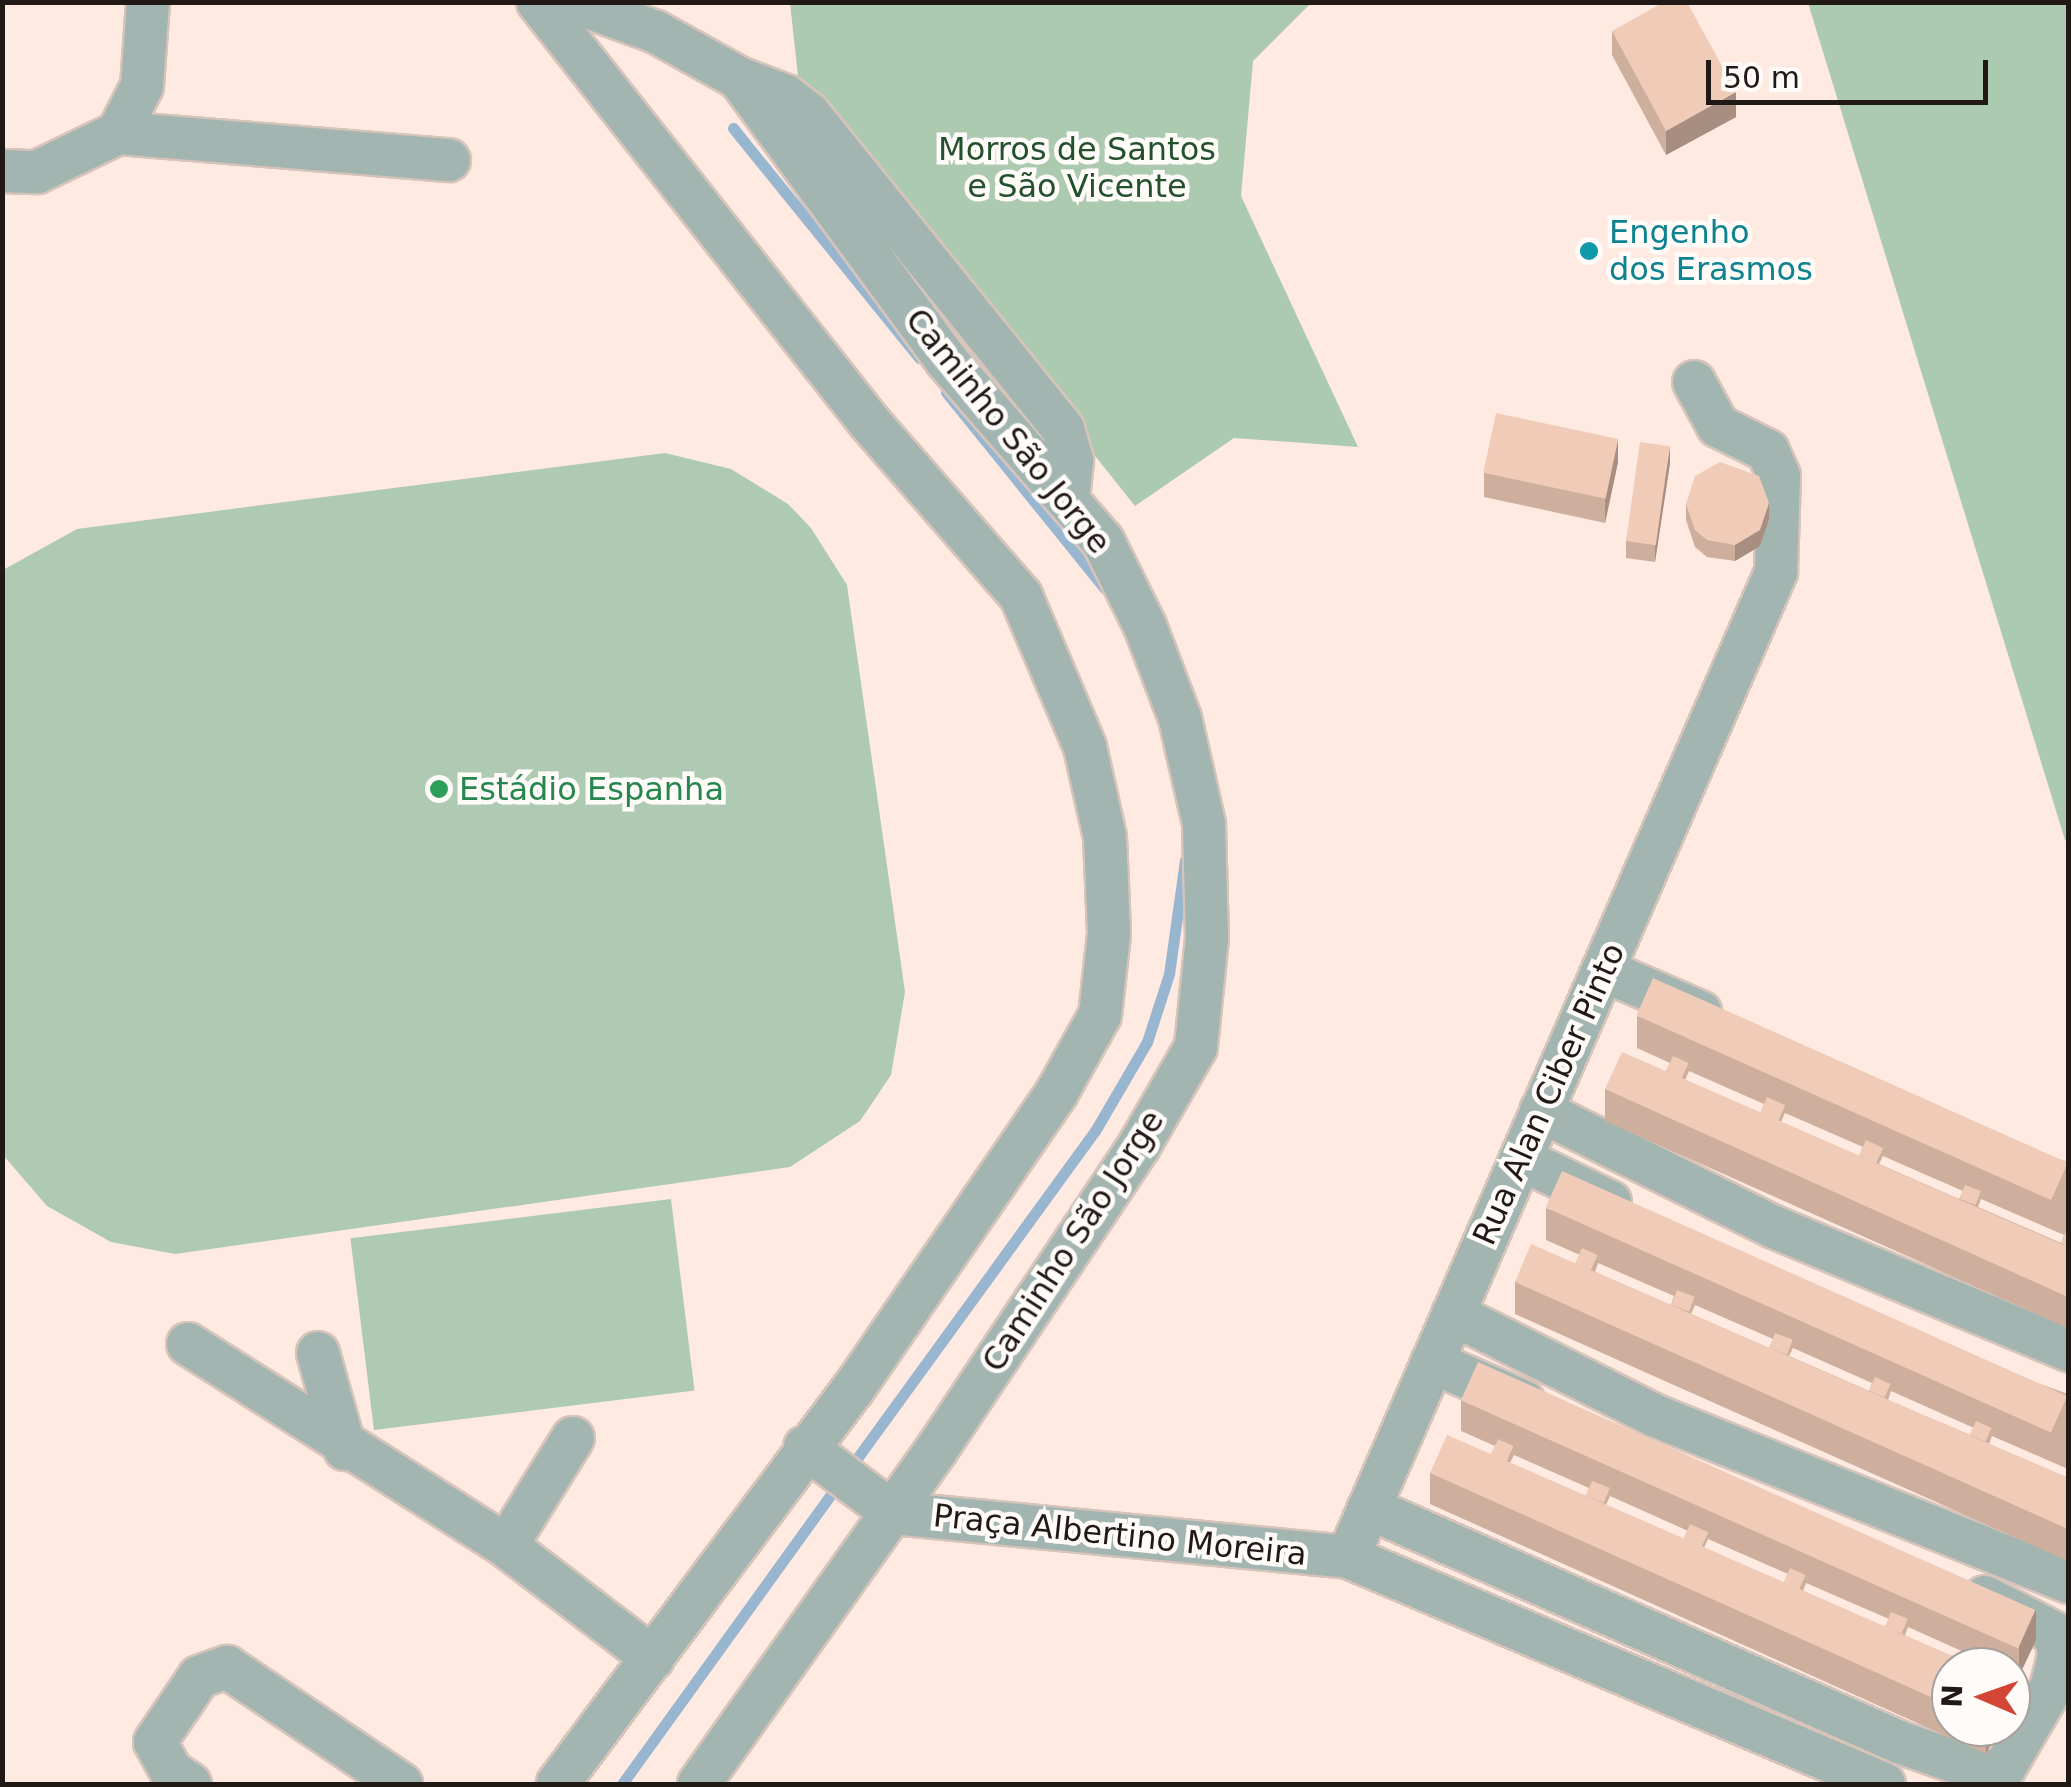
<!DOCTYPE html>
<meta charset="utf-8">
<style>
body{margin:0}
#map{position:relative;width:2071px;height:1787px;overflow:hidden;background:#feeae0;font-family:"DejaVu Sans",sans-serif}
div>[style]{position:absolute}
.green>*{inset:0;background:#afcab2;transform-origin:0 0}
.forest>*{inset:0;background:#accab0}
.stream>*{height:11px;margin:-5.5px;padding:0 5.5px;transform-origin:5.5px;border-radius:5.5px;background:#99b6d0}
.roads{filter:drop-shadow(2px 0 #d6c4bb) drop-shadow(-2px 0 #d6c4bb) drop-shadow(0 2px #d6c4bb) drop-shadow(0 -2px #d6c4bb)}
.minor>*{height:42px;margin:-21px;padding:0 21px;transform-origin:21px;border-radius:21px;background:#a2b5b1}
.wall>*{inset:0;background:#ceaf9e}
.shaded-wall>*{inset:0;background:#a78e81}
.building>*{inset:0;background:#efcbb8;transform-origin:0 0}
.dots>*{width:28px;height:28px;translate:-50% -50%;box-sizing:border-box;border:5px solid #fffbf9;border-radius:50%}
span{translate:-50% -50%;white-space:nowrap;text-align:center;line-height:1.15;-webkit-text-stroke:9px #fffbf9;paint-order:stroke}
.park-label{font-size:32px;color:#23512d}
.culture-label{font-size:32px;color:#0d838f}
.left{translate:0 -50%;text-align:left}
.street-label{font-size:32px;color:#201915}
.leisure-label{font-size:32px;color:#27864d}
.frame{position:absolute;inset:0;border:5px solid #201915;pointer-events:none}
.north{position:absolute;left:1931px;top:1647px;width:100px;height:100px;box-sizing:border-box;background:#fffbf9;border:2px solid #a6a19e;border-radius:50%;rotate:272deg;font-size:28px;font-weight:700;line-height:40px;text-align:center;color:#201915}
.north::after{content:'';display:block;margin:auto;width:35px;height:45px;background:#d34636;clip-path:polygon(50% 0,100% 100%,50% 72%,0 100%)}
.scale{position:absolute;left:1706px;top:60px;width:282px;height:45px;box-sizing:border-box;border:5px solid #201915;border-top:0;padding-left:12px;font-size:30px;line-height:35px;white-space:nowrap;color:#201915;-webkit-text-stroke:8px #fffbf9;paint-order:stroke}
</style>
<div id="map">
<div class="green">
<div style="clip-path:polygon(665px 453px,731px 469px,788px 504px,811px 528px,847px 585px,905px 992px,891px 1075px,860px 1121px,790px 1167px,175px 1254px,111px 1242px,47px 1206px,3px 1155px,3px 570px,77px 529px)"></div>
<div style="left:671px;top:1199px;width:193px;height:323px;rotate:83deg"></div>
</div>
<div class="forest">
<div style="clip-path:polygon(790px 3px,1311px 3px,1253px 61px,1241px 196px,1358px 447px,1234px 438px,1135px 506px,799px 85px)"></div>
<div style="clip-path:polygon(1808px 3px,2068px 3px,2068px 843px,2065px 840px)"></div>
</div>
<div class="stream">
<div style="left:733px;top:128px;width:296px;rotate:51deg"></div>
<div style="left:946px;top:392px;width:252px;rotate:51.1deg"></div>
<div style="left:850px;top:1468px;width:417px;rotate:-54deg"></div>
<div style="left:1095px;top:1131px;width:103px;rotate:-59.7deg"></div>
<div style="left:1147px;top:1042px;width:71px;rotate:-72.1deg"></div>
<div style="left:1169px;top:974px;width:115px;rotate:-82deg"></div>
<div style="left:622px;top:1784px;width:371px;rotate:-54.2deg"></div>
</div>
<div class="roads">
<div class="minor">
<div style="left:538px;top:2px;width:536px;rotate:51.74deg"></div>
<div style="left:870px;top:423px;width:230px;rotate:48.9deg"></div>
<div style="left:1021px;top:596px;width:164px;rotate:67deg"></div>
<div style="left:1085px;top:747px;width:92px;rotate:77.5deg"></div>
<div style="left:1105px;top:837px;width:97px;rotate:87.6deg"></div>
<div style="left:1109px;top:934px;width:81px;rotate:96.3deg"></div>
<div style="left:1100px;top:1015px;width:90px;rotate:119.1deg"></div>
<div style="left:1056px;top:1094px;width:358px;rotate:124.5deg"></div>
<div style="left:853px;top:1389px;width:493px;rotate:126.8deg"></div>
<div style="left:574px;top:2px;width:87px;rotate:20.1deg"></div>
<div style="left:656px;top:32px;width:95px;rotate:29deg"></div>
<div style="left:739px;top:78px;width:350px;rotate:53.7deg"></div>
<div style="left:946px;top:360px;width:240px;rotate:49.1deg"></div>
<div style="left:1103px;top:541px;width:95px;rotate:63.7deg"></div>
<div style="left:1145px;top:626px;width:98px;rotate:69.2deg"></div>
<div style="left:1180px;top:718px;width:109px;rotate:77.2deg"></div>
<div style="left:1204px;top:824px;width:114px;rotate:88.5deg"></div>
<div style="left:1207px;top:938px;width:110px;rotate:95.8deg"></div>
<div style="left:1196px;top:1047px;width:114px;rotate:119.9deg"></div>
<div style="left:1139px;top:1146px;width:364px;rotate:123.7deg"></div>
<div style="left:937px;top:1449px;width:411px;rotate:125.4deg"></div>
<div style="left:739px;top:78px;width:50px;rotate:21deg"></div>
<div style="left:786px;top:96px;width:29px;rotate:38deg"></div>
<div style="left:809px;top:114px;width:405px;rotate:51.1deg"></div>
<div style="left:1063px;top:429px;width:33px;rotate:74deg"></div>
<div style="left:1072px;top:461px;width:39px;rotate:96deg"></div>
<div style="left:118px;top:133px;width:332px;rotate:4.7deg"></div>
<div style="left:2px;top:171px;width:35px;rotate:2deg"></div>
<div style="left:37px;top:172px;width:90px;rotate:-25.7deg"></div>
<div style="left:118px;top:133px;width:53px;rotate:-62.9deg"></div>
<div style="left:142px;top:86px;width:84px;rotate:-85.9deg"></div>
<div style="left:1603px;top:970px;width:106px;rotate:23.4deg"></div>
<div style="left:1541px;top:1111px;width:260px;rotate:26.5deg"></div>
<div style="left:1774px;top:1227px;width:319px;rotate:22.7deg"></div>
<div style="left:1521px;top:1159px;width:99px;rotate:25.8deg"></div>
<div style="left:1453px;top:1314px;width:227px;rotate:26.7deg"></div>
<div style="left:1656px;top:1416px;width:444px;rotate:21.9deg"></div>
<div style="left:188px;top:1344px;width:377px;rotate:32.4deg"></div>
<div style="left:506px;top:1546px;width:185px;rotate:37.3deg"></div>
<div style="left:318px;top:1353px;width:100px;rotate:74.3deg"></div>
<div style="left:1432px;top:1362px;width:100px;rotate:23.5deg"></div>
<div style="left:805px;top:1447px;width:110px;rotate:36.9deg"></div>
<div style="left:1369px;top:1508px;width:579px;rotate:23.82deg"></div>
<div style="left:1899px;top:1742px;width:93px;rotate:19.4deg"></div>
<div style="left:1987px;top:1773px;width:19px;rotate:-18deg"></div>
<div style="left:2005px;top:1767px;width:91px;rotate:-59.8deg"></div>
<div style="left:2051px;top:1688px;width:34px;rotate:-76deg"></div>
<div style="left:2059px;top:1655px;width:21px;rotate:-98deg"></div>
<div style="left:2056px;top:1634px;width:80px;rotate:-152.5deg"></div>
<div style="left:893px;top:1513px;width:457px;rotate:5.5deg"></div>
<div style="left:1348px;top:1557px;width:582px;rotate:22.95deg"></div>
<div style="left:506px;top:1546px;width:127px;rotate:-58.2deg"></div>
<div style="left:1348px;top:1557px;width:1074px;rotate:-66.51deg"></div>
<div style="left:1776px;top:572px;width:96px;rotate:-88.2deg"></div>
<div style="left:1779px;top:476px;width:27px;rotate:-114deg"></div>
<div style="left:1768px;top:451px;width:56px;rotate:-153.4deg"></div>
<div style="left:1718px;top:426px;width:50px;rotate:-118.6deg"></div>
<div style="left:190px;top:1784px;width:23px;rotate:-146deg"></div>
<div style="left:171px;top:1771px;width:33px;rotate:-119deg"></div>
<div style="left:155px;top:1742px;width:78px;rotate:-55.9deg"></div>
<div style="left:199px;top:1677px;width:30px;rotate:-20deg"></div>
<div style="left:227px;top:1667px;width:210px;rotate:33.9deg"></div>
</div>
</div>
<div class="wall">
<div style="clip-path:polygon(1612px 31px,1736px 117px,1666px 155px,1612px 55px)"></div>
<div style="clip-path:polygon(1618px 462px,1605px 523px,1484px 497px,1484px 473px)"></div>
<div style="clip-path:polygon(1670px 463px,1655px 562px,1626px 558px,1626px 541px)"></div>
<div style="clip-path:polygon(1686px 504px,1769px 519px,1760px 546px,1735px 561px,1707px 557px,1695px 547px,1686px 520px)"></div>
<div style="clip-path:polygon(evenodd,1637px 1016px,2068px 1162px,2068px 1328px,1605px 1121px,1605px 1089px,1666px 1071px,1670px 1063px,1637px 1048px,1637px 1016px,1689px 1071px,1764px 1104px,1761px 1113px,1685px 1080px,1689px 1071px,1637px 1016px,1785px 1113px,1863px 1147px,1859px 1156px,1781px 1122px,1785px 1113px,1637px 1016px,1883px 1156px,1963px 1191px,1959px 1199px,1879px 1164px,1883px 1156px,1637px 1016px,1981px 1199px,2064px 1235px,2061px 1243px,1978px 1207px,1981px 1199px)"></div>
<div style="clip-path:polygon(evenodd,1546px 1208px,2068px 1394px,2068px 1469px,1992px 1436px,1989px 1444px,2066px 1477px,2068px 1470px,2068px 1561px,1515px 1314px,1515px 1282px,1576px 1264px,1580px 1255px,1546px 1240px,1546px 1208px,1598px 1263px,1674px 1296px,1671px 1305px,1595px 1272px,1598px 1263px,1546px 1208px,1695px 1305px,1773px 1339px,1769px 1348px,1691px 1314px,1695px 1305px,1546px 1208px,1793px 1348px,1872px 1383px,1869px 1391px,1789px 1356px,1793px 1348px,1546px 1208px,1891px 1391px,1974px 1428px,1970px 1435px,1888px 1400px,1891px 1391px)"></div>
<div style="clip-path:polygon(evenodd,1461px 1400px,2036px 1640px,2019px 1676px,2011px 1672px,2011px 1667px,1982px 1667px,1984px 1661px,1908px 1627px,1905px 1635px,1951px 1667px,1951px 1727px,1998px 1727px,1986px 1754px,1430px 1504px,1430px 1473px,1491px 1455px,1495px 1446px,1461px 1431px,1461px 1400px,1514px 1455px,1589px 1488px,1586px 1496px,1510px 1463px,1514px 1455px,1461px 1400px,1610px 1496px,1688px 1531px,1684px 1539px,1606px 1505px,1610px 1496px,1461px 1400px,1708px 1539px,1788px 1574px,1784px 1583px,1704px 1548px,1708px 1539px,1461px 1400px,1806px 1583px,1889px 1619px,1885px 1627px,1803px 1591px,1806px 1583px)"></div>
</div>
<div class="shaded-wall">
<div style="clip-path:polygon(1736px 92px,1736px 117px,1666px 155px,1666px 131px)"></div>
<div style="clip-path:polygon(1618px 438px,1618px 462px,1605px 523px,1605px 498px)"></div>
<div style="clip-path:polygon(1670px 446px,1670px 463px,1655px 562px,1655px 546px)"></div>
<div style="clip-path:polygon(1769px 503px,1769px 519px,1760px 546px,1735px 561px,1735px 545px)"></div>
<div style="clip-path:polygon(2036px 1609px,2036px 1640px,2019px 1676px,2019px 1644px)"></div>
<div style="clip-path:polygon(1986px 1727px,1998px 1727px,1986px 1754px)"></div>
</div>
<div class="building">
<div style="clip-path:polygon(1664px 2px,1687px 2px,1736px 92px,1666px 131px,1612px 31px)"></div>
<div style="left:1496px;top:413px;width:125px;height:61px;rotate:12deg"></div>
<div style="left:1640px;top:442px;width:30px;height:100px;rotate:8deg"></div>
<div style="clip-path:polygon(1720px 462px,1759px 476px,1769px 503px,1760px 530px,1735px 545px,1707px 540px,1695px 530px,1686px 504px,1695px 476px)"></div>
<div style="left:1653px;top:978px;width:454px;height:41px;rotate:24deg"></div>
<div style="clip-path:polygon(1622px 1052px,2068px 1247px,2068px 1297px,1605px 1089px)"></div>
<div style="left:1673px;top:1056px;width:17px;height:17px;rotate:24deg"></div>
<div style="left:1767px;top:1097px;width:20px;height:17px;rotate:24deg"></div>
<div style="left:1866px;top:1140px;width:19px;height:17px;rotate:25deg"></div>
<div style="left:1562px;top:1171px;width:553px;height:40px;rotate:24deg"></div>
<div style="left:1965px;top:1185px;width:17px;height:15px;rotate:21deg"></div>
<div style="clip-path:polygon(2067px 1229px,2068px 1230px,2068px 1247px,2061px 1243px)"></div>
<div style="clip-path:polygon(1531px 1244px,2068px 1478px,2068px 1529px,1515px 1282px)"></div>
<div style="left:1582px;top:1248px;width:17px;height:17px;rotate:24deg"></div>
<div style="left:1677px;top:1290px;width:19px;height:16px;rotate:21deg"></div>
<div style="left:1775px;top:1333px;width:19px;height:16px;rotate:21deg"></div>
<div style="left:1478px;top:1362px;width:610px;height:42px;rotate:24deg"></div>
<div style="left:1875px;top:1377px;width:17px;height:15px;rotate:24deg"></div>
<div style="left:1976px;top:1421px;width:17px;height:15px;rotate:24deg"></div>
<div style="clip-path:polygon(1447px 1435px,1978px 1667px,1951px 1667px,1951px 1706px,1430px 1473px)"></div>
<div style="left:1498px;top:1439px;width:17px;height:17px;rotate:24deg"></div>
<div style="left:1592px;top:1481px;width:19px;height:16px;rotate:21deg"></div>
<div style="left:1690px;top:1524px;width:20px;height:16px;rotate:24deg"></div>
<div style="left:1790px;top:1568px;width:17px;height:16px;rotate:24deg"></div>
<div style="left:1891px;top:1612px;width:18px;height:16px;rotate:22deg"></div>
<div style="clip-path:polygon(1987px 1654px,2003px 1661px,2001px 1667px,1982px 1667px)"></div>
</div>
<div class="dots">
<div style="left:1589px;top:251px;background:#0f9aa8"></div>
<div style="left:439px;top:789px;background:#2e9e5b"></div>
</div>
<div class="park-label">
<span style="left:1077px;top:168px">Morros de Santos<br>e São Vicente</span>
</div>
<div class="culture-label">
<span class="left" style="left:1609px;top:251px">Engenho<br>dos Erasmos</span>
</div>
<div class="street-label">
<span style="left:1008px;top:431px;rotate:51deg">Caminho São Jorge</span>
<span style="left:1549px;top:1094px;rotate:-66deg">Rua Alan Ciber Pinto</span>
<span style="left:1073px;top:1241px;rotate:-57deg">Caminho São Jorge</span>
<span style="left:1120px;top:1535px;rotate:6deg">Praça Albertino Moreira</span>
</div>
<div class="leisure-label">
<span class="left" style="left:459px;top:789px">Estádio Espanha</span>
</div>
<div class="frame"></div>
<div class="north">N</div>
<div class="scale">50 m</div>
</div>
